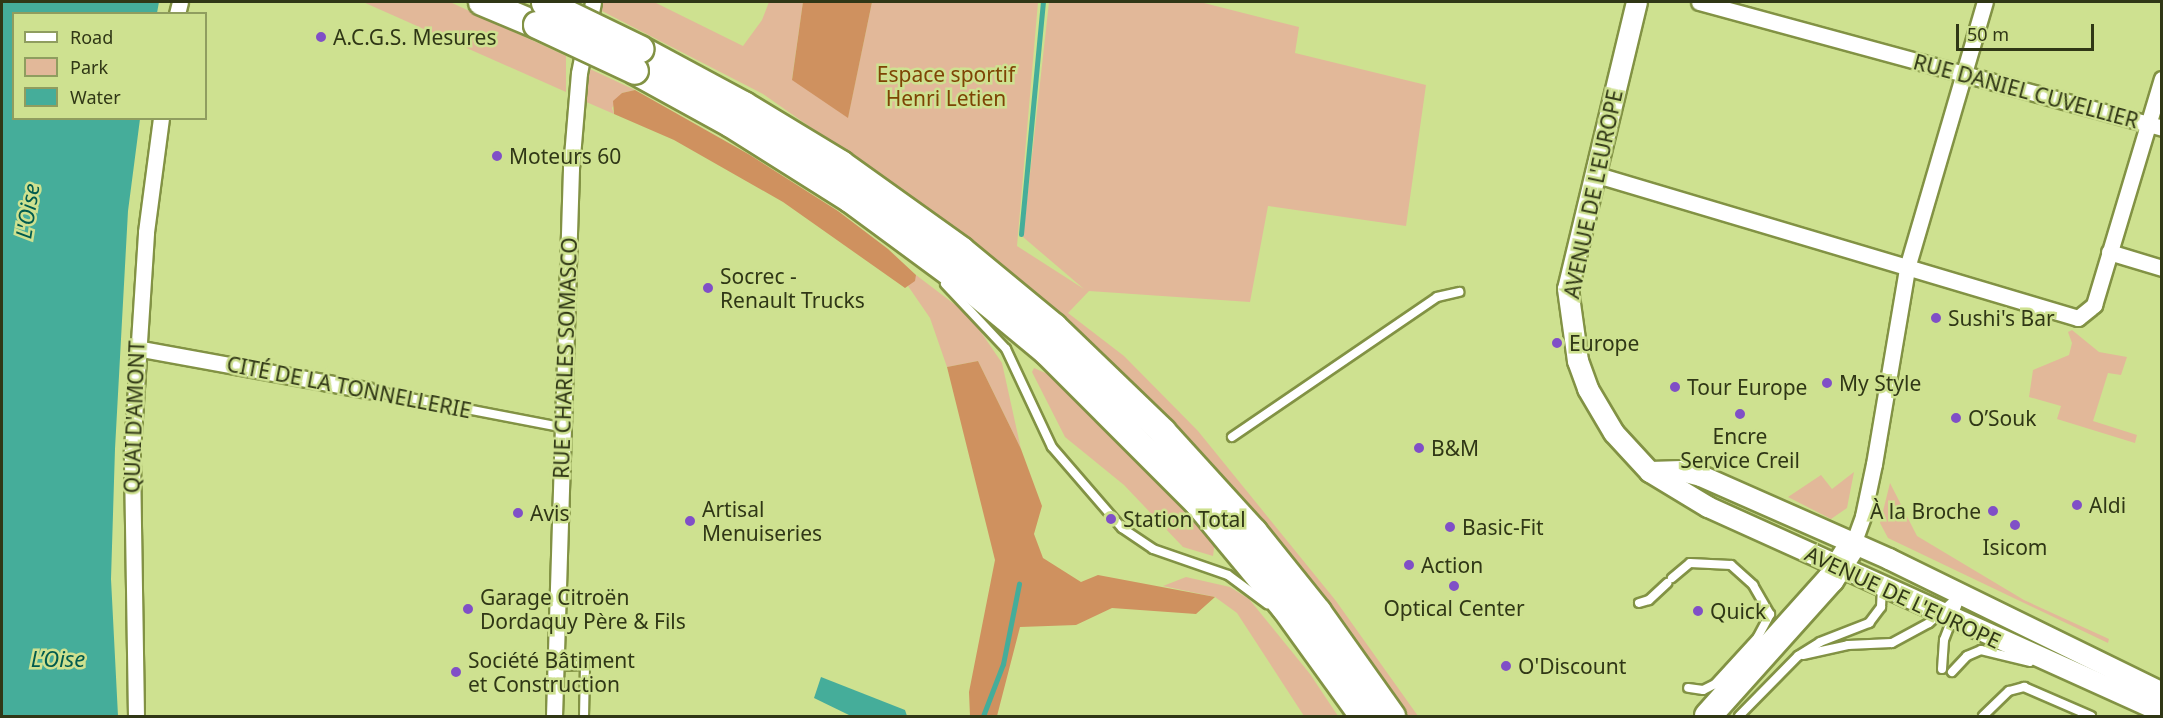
<!DOCTYPE html>
<meta charset="utf-8">
<style>
body{margin:0}
#map{position:relative;width:2163px;height:718px;overflow:hidden;background:#cee190;font-family:"Noto Sans",sans-serif}
div>[style]{position:absolute}
.green>*{inset:0;background:#e2b899}
.forest>*{inset:0;background:#cf915f}
.water>*{inset:0;background:#45ad9a}
.stream>*{height:5px;margin:-2.5px;padding:0 2.5px;transform-origin:2.5px;border-radius:2.5px;background:#45ad9a}
.roads{filter:drop-shadow(2px 0 #829244) drop-shadow(-2px 0 #829244) drop-shadow(0 2px #829244) drop-shadow(0 -2px #829244)}
.service>*{height:8px;margin:-4px;padding:0 4px;transform-origin:4px;border-radius:4px;background:#fff}
.minor>*{height:15px;margin:-7.5px;padding:0 7.5px;transform-origin:7.5px;border-radius:7.5px;background:#fff}
.tertiary>*{height:20px;margin:-10px;padding:0 10px;transform-origin:10px;border-radius:10px;background:#fff}
.trunk>*{height:26px;margin:-13px;padding:0 13px;transform-origin:13px;border-radius:13px;background:#fff}
.bridges{filter:drop-shadow(2px 0 #829244) drop-shadow(-2px 0 #829244) drop-shadow(0 2px #829244) drop-shadow(0 -2px #829244)}
.trunk-bridge>*{height:26px;margin:-13px;padding:0 13px;transform-origin:13px;border-radius:13px;background:#fff}
.dots>*{width:16px;height:16px;translate:-50% -50%;box-sizing:border-box;border:3px solid #cee190;border-radius:50%}
span{translate:-50% -50%;white-space:nowrap;text-align:center;line-height:1.15;-webkit-text-stroke:5px #cee190;paint-order:stroke}
.poi-label{font-size:21px;color:#303716}
.left{translate:0 -50%;text-align:left}
.right{translate:-100% -50%;text-align:right}
.park-label{font-size:21px;color:#7e4405}
.street-label{font-size:21px;color:#303716}
.water-label{font-size:22px;color:#005b4f;font-style:italic}
.frame{position:absolute;inset:0;border:3px solid #303716;pointer-events:none}
.legend{position:absolute;left:12px;top:12px;width:195px;height:108px;box-sizing:border-box;background:#cee190;border:2px solid #8f9d5f;margin:0;padding:8px 10px;list-style:none;font-size:18px;color:#303716}
.legend li{display:flex;align-items:center;gap:12px;height:30px}
.legend b{width:30px;border:2px solid #8f9d5f}
.scale{position:absolute;left:1956px;top:24px;width:138px;height:27px;box-sizing:border-box;border:3px solid #303716;border-top:0;padding-left:8px;font-size:18px;line-height:21px;white-space:nowrap;color:#303716;-webkit-text-stroke:4px #cee190;paint-order:stroke}
</style>
<div id="map">
<div class="green">
<div style="clip-path:polygon(363px 2px,450px 2px,566px 56px,566px 92px)"></div>
<div style="clip-path:polygon(599px 2px,654px 2px,743px 46px,762px 20px,769px 2px,803px 2px,792px 79px,848px 117px,872px 2px,1038px 2px,1017px 246px,1084px 289px,1023px 237px,1049px 2px,1200px 2px,1299px 27px,1295px 53px,1426px 85px,1406px 226px,1268px 206px,1250px 302px,1089px 291px,1068px 313px,1124px 356px,1198px 431px,1336px 601px,1418px 716px,1405px 716px,1342px 626px,1155px 407px,1027px 287px,969px 238px,763px 94px,598px 9px)"></div>
<div style="clip-path:polygon(590px 69px,635px 90px,622px 93px,612px 108px,614px 114px,584px 101px)"></div>
<div style="clip-path:polygon(916px 275px,970px 316px,1002px 363px,1021px 449px,978px 361px,947px 367px,930px 318px,908px 286px)"></div>
<div style="clip-path:polygon(2072px 330px,2099px 352px,2127px 357px,2121px 375px,2108px 373px,2093px 421px,2137px 435px,2135px 443px,2057px 419px,2061px 406px,2029px 397px,2033px 370px,2069px 355px,2072px 343px,2068px 332px)"></div>
<div style="clip-path:polygon(1034px 368px,1050px 375px,1215px 541px,1213px 556px,1183px 547px,1124px 485px,1065px 437px,1032px 372px)"></div>
<div style="clip-path:polygon(1854px 472px,1847px 508px,1831px 519px,1788px 497px,1821px 475px,1832px 489px)"></div>
<div style="clip-path:polygon(1890px 483px,1917px 536px,2024px 600px,2109px 639px,2108px 643px,1888px 538px,1880px 523px)"></div>
<div style="clip-path:polygon(1186px 577px,1230px 587px,1249px 599px,1310px 674px,1338px 716px,1304px 716px,1237px 613px,1215px 597px,1163px 586px)"></div>
</div>
<div class="forest">
<div style="clip-path:polygon(803px 2px,872px 2px,848px 118px,792px 80px)"></div>
<div style="clip-path:polygon(635px 90px,750px 155px,838px 211px,888px 249px,916px 275px,915px 281px,905px 288px,783px 202px,674px 140px,614px 114px,613px 101px,622px 93px)"></div>
<div style="clip-path:polygon(978px 361px,1021px 449px,1042px 506px,1034px 534px,1043px 558px,1081px 582px,1098px 575px,1215px 597px,1196px 614px,1112px 608px,1076px 625px,1020px 627px,997px 716px,970px 716px,969px 692px,995px 560px,947px 367px)"></div>
</div>
<div class="water">
<div style="clip-path:polygon(2px 2px,159px 2px,157px 13px,14px 14px,14px 118px,140px 119px,128px 211px,115px 449px,111px 579px,118px 716px,2px 716px)"></div>
<div style="clip-path:polygon(821px 677px,905px 710px,907px 716px,851px 716px,814px 698px)"></div>
</div>
<div class="stream">
<div style="left:1021px;top:234px;width:233px;rotate:-84.6deg"></div>
<div style="left:983px;top:716px;width:56px;rotate:-69deg"></div>
<div style="left:1003px;top:664px;width:82px;rotate:-78.7deg"></div>
</div>
<div class="roads">
<div class="service">
<div style="left:945px;top:284px;width:89px;rotate:46.8deg"></div>
<div style="left:1006px;top:349px;width:108px;rotate:64.9deg"></div>
<div style="left:1052px;top:447px;width:107px;rotate:49.2deg"></div>
<div style="left:1122px;top:528px;width:37px;rotate:34deg"></div>
<div style="left:1153px;top:549px;width:79px;rotate:19.1deg"></div>
<div style="left:1228px;top:575px;width:49px;rotate:36.6deg"></div>
<div style="left:368px;top:390px;width:197px;rotate:10.9deg"></div>
<div style="left:1232px;top:437px;width:248px;rotate:-34.3deg"></div>
<div style="left:1437px;top:297px;width:23px;rotate:-13deg"></div>
<div style="left:1672px;top:578px;width:23px;rotate:-40deg"></div>
<div style="left:1690px;top:563px;width:41px;rotate:2.8deg"></div>
<div style="left:1731px;top:565px;width:30px;rotate:42deg"></div>
<div style="left:1753px;top:585px;width:34px;rotate:60deg"></div>
<div style="left:1770px;top:614px;width:26px;rotate:118deg"></div>
<div style="left:1758px;top:637px;width:64px;rotate:132.5deg"></div>
<div style="left:1715px;top:684px;width:13px;rotate:153deg"></div>
<div style="left:1703px;top:690px;width:15px;rotate:-172deg"></div>
<div style="left:1639px;top:603px;width:10px;rotate:-17deg"></div>
<div style="left:1649px;top:600px;width:25px;rotate:-43deg"></div>
<div style="left:1803px;top:655px;width:46px;rotate:-12.5deg"></div>
<div style="left:1848px;top:645px;width:44px;rotate:-2.6deg"></div>
<div style="left:1892px;top:643px;width:42px;rotate:-28.4deg"></div>
<div style="left:1929px;top:623px;width:42px;rotate:-42.1deg"></div>
<div style="left:556px;top:666px;width:29px;rotate:-2deg"></div>
<div style="left:585px;top:665px;width:51px;rotate:91.1deg"></div>
<div style="left:1942px;top:669px;width:29px;rotate:-86deg"></div>
<div style="left:1944px;top:640px;width:45px;rotate:-69.1deg"></div>
<div style="left:1952px;top:672px;width:22px;rotate:-47deg"></div>
<div style="left:1967px;top:656px;width:15px;rotate:-23deg"></div>
<div style="left:1981px;top:650px;width:50px;rotate:13.8deg"></div>
<div style="left:1739px;top:716px;width:84px;rotate:-45.5deg"></div>
<div style="left:1798px;top:656px;width:26px;rotate:-32deg"></div>
<div style="left:1820px;top:642px;width:53px;rotate:-21.2deg"></div>
<div style="left:1869px;top:623px;width:20px;rotate:-53deg"></div>
<div style="left:1881px;top:607px;width:19px;rotate:-87deg"></div>
<div style="left:1983px;top:716px;width:36px;rotate:-44deg"></div>
<div style="left:2009px;top:691px;width:16px;rotate:-15deg"></div>
<div style="left:2024px;top:687px;width:73px;rotate:23.4deg"></div>
</div>
<div class="minor">
<div style="left:1699px;top:2px;width:480px;rotate:15.2deg"></div>
<div style="left:177px;top:14px;width:12px;rotate:-76deg"></div>
<div style="left:1594px;top:174px;width:505px;rotate:16.57deg"></div>
<div style="left:2078px;top:318px;width:21px;rotate:-39deg"></div>
<div style="left:2094px;top:305px;width:236px;rotate:-73.3deg"></div>
<div style="left:2109px;top:252px;width:55px;rotate:16.8deg"></div>
<div style="left:136px;top:348px;width:236px;rotate:10.3deg"></div>
<div style="left:1853px;top:544px;width:30px;rotate:-70deg"></div>
<div style="left:1863px;top:516px;width:53px;rotate:-78.1deg"></div>
<div style="left:1874px;top:464px;width:199px;rotate:-80.4deg"></div>
<div style="left:1907px;top:268px;width:277px;rotate:-73.7deg"></div>
<div style="left:136px;top:716px;width:266px;rotate:-90.9deg"></div>
<div style="left:132px;top:450px;width:218px;rotate:-86.3deg"></div>
<div style="left:146px;top:232px;width:115px;rotate:-82.5deg"></div>
<div style="left:554px;top:716px;width:548px;rotate:-88.22deg"></div>
<div style="left:571px;top:168px;width:95px;rotate:-85.2deg"></div>
<div style="left:579px;top:73px;width:72px;rotate:-78.8deg"></div>
</div>
<div class="tertiary">
<div style="left:1637px;top:2px;width:295px;rotate:103.5deg"></div>
<div style="left:1568px;top:289px;width:73px;rotate:82.1deg"></div>
<div style="left:1578px;top:361px;width:30px;rotate:70deg"></div>
<div style="left:1588px;top:389px;width:51px;rotate:59.4deg"></div>
<div style="left:1614px;top:433px;width:53px;rotate:47.3deg"></div>
<div style="left:1650px;top:472px;width:68px;rotate:31.1deg"></div>
<div style="left:1708px;top:507px;width:498px;rotate:24.3deg"></div>
<div style="left:1650px;top:472px;width:32px;rotate:-2deg"></div>
<div style="left:1682px;top:471px;width:20px;rotate:15deg"></div>
<div style="left:1701px;top:476px;width:206px;rotate:23.8deg"></div>
<div style="left:1889px;top:559px;width:304px;rotate:26.1deg"></div>
</div>
<div class="trunk">
<div style="left:482px;top:2px;width:60px;rotate:22.7deg"></div>
<div style="left:640px;top:49px;width:118px;rotate:28.3deg"></div>
<div style="left:744px;top:105px;width:114px;rotate:31.3deg"></div>
<div style="left:841px;top:164px;width:148px;rotate:35.6deg"></div>
<div style="left:961px;top:250px;width:121px;rotate:39.6deg"></div>
<div style="left:1054px;top:327px;width:151px;rotate:43.9deg"></div>
<div style="left:1163px;top:432px;width:135px;rotate:47.7deg"></div>
<div style="left:1254px;top:532px;width:102px;rotate:51.3deg"></div>
<div style="left:1318px;top:612px;width:128px;rotate:54.6deg"></div>
<div style="left:635px;top:71px;width:110px;rotate:28.9deg"></div>
<div style="left:731px;top:124px;width:141px;rotate:32.2deg"></div>
<div style="left:850px;top:199px;width:142px;rotate:36.4deg"></div>
<div style="left:964px;top:283px;width:108px;rotate:39.7deg"></div>
<div style="left:1047px;top:352px;width:214px;rotate:45deg"></div>
<div style="left:1198px;top:503px;width:136px;rotate:50.4deg"></div>
<div style="left:1285px;top:608px;width:133px;rotate:54.2deg"></div>
<div style="left:1708px;top:716px;width:184px;rotate:-48.1deg"></div>
<div style="left:1831px;top:579px;width:41px;rotate:-57.8deg"></div>
</div>
</div>
<div class="bridges">
<div class="trunk-bridge">
<div style="left:545px;top:3px;width:106px;rotate:25.8deg"></div>
<div style="left:537px;top:25px;width:108px;rotate:25.1deg"></div>
</div>
</div>
<div class="dots">
<div style="left:321px;top:37px;background:#804fc7"></div>
<div style="left:497px;top:156px;background:#804fc7"></div>
<div style="left:708px;top:288px;background:#804fc7"></div>
<div style="left:1936px;top:318px;background:#804fc7"></div>
<div style="left:1557px;top:343px;background:#804fc7"></div>
<div style="left:1827px;top:383px;background:#804fc7"></div>
<div style="left:1675px;top:387px;background:#804fc7"></div>
<div style="left:1740px;top:414px;background:#804fc7"></div>
<div style="left:1956px;top:418px;background:#804fc7"></div>
<div style="left:1419px;top:448px;background:#804fc7"></div>
<div style="left:2077px;top:505px;background:#804fc7"></div>
<div style="left:1993px;top:511px;background:#804fc7"></div>
<div style="left:518px;top:513px;background:#804fc7"></div>
<div style="left:1111px;top:519px;background:#804fc7"></div>
<div style="left:690px;top:521px;background:#804fc7"></div>
<div style="left:2015px;top:525px;background:#804fc7"></div>
<div style="left:1450px;top:527px;background:#804fc7"></div>
<div style="left:1409px;top:565px;background:#804fc7"></div>
<div style="left:1454px;top:586px;background:#804fc7"></div>
<div style="left:468px;top:609px;background:#804fc7"></div>
<div style="left:1698px;top:611px;background:#804fc7"></div>
<div style="left:1506px;top:666px;background:#804fc7"></div>
<div style="left:456px;top:672px;background:#804fc7"></div>
</div>
<div class="poi-label">
<span class="left" style="left:333px;top:37px">A.C.G.S. Mesures</span>
<span class="left" style="left:509px;top:156px">Moteurs 60</span>
<span class="left" style="left:720px;top:288px">Socrec -<br>Renault Trucks</span>
<span class="left" style="left:1948px;top:318px">Sushi's Bar</span>
<span class="left" style="left:1569px;top:343px">Europe</span>
<span class="left" style="left:1839px;top:383px">My Style</span>
<span class="left" style="left:1687px;top:387px">Tour Europe</span>
<span class="left" style="left:1968px;top:418px">O’Souk</span>
<span style="left:1740px;top:448px">Encre<br>Service Creil</span>
<span class="left" style="left:1431px;top:448px">B&amp;M</span>
<span class="left" style="left:2089px;top:505px">Aldi</span>
<span class="left" style="left:702px;top:521px">Artisal<br>Menuiseries</span>
<span class="right" style="left:1981px;top:511px">À la Broche</span>
<span class="left" style="left:530px;top:513px">Avis</span>
<span class="left" style="left:1123px;top:519px">Station Total</span>
<span class="left" style="left:1462px;top:527px">Basic-Fit</span>
<span style="left:2015px;top:547px">Isicom</span>
<span class="left" style="left:1421px;top:565px">Action</span>
<span class="left" style="left:480px;top:609px">Garage Citroën<br>Dordaquy Père &amp; Fils</span>
<span style="left:1454px;top:608px">Optical Center</span>
<span class="left" style="left:1710px;top:611px">Quick</span>
<span class="left" style="left:468px;top:672px">Société Bâtiment<br>et Construction</span>
<span class="left" style="left:1518px;top:666px">O'Discount</span>
</div>
<div class="park-label">
<span style="left:946px;top:86px">Espace sportif<br>Henri Letien</span>
</div>
<div class="street-label">
<span style="left:2026px;top:91px;rotate:15deg">RUE DANIEL CUVELLIER</span>
<span style="left:1593px;top:194px;rotate:-78deg">AVENUE DE L'EUROPE</span>
<span style="left:565px;top:358px;rotate:-88deg">RUE CHARLES SOMASCO</span>
<span style="left:349px;top:387px;rotate:11deg">CITÉ DE LA TONNELLERIE</span>
<span style="left:134px;top:417px;rotate:-88deg">QUAI D'AMONT</span>
<span style="left:1903px;top:597px;rotate:25deg">AVENUE DE L'EUROPE</span>
</div>
<div class="water-label">
<span style="left:27px;top:211px;rotate:-81deg">L'Oise</span>
<span style="left:58px;top:659px">L’Oise</span>
</div>
<div class="frame"></div>
<ul class="legend">
<li><b style="height:8px;background:#fff"></b>Road</li>
<li><b style="height:16px;background:#e2b899"></b>Park</li>
<li><b style="height:16px;background:#45ad9a"></b>Water</li>
</ul>
<div class="scale">50 m</div>
</div>
